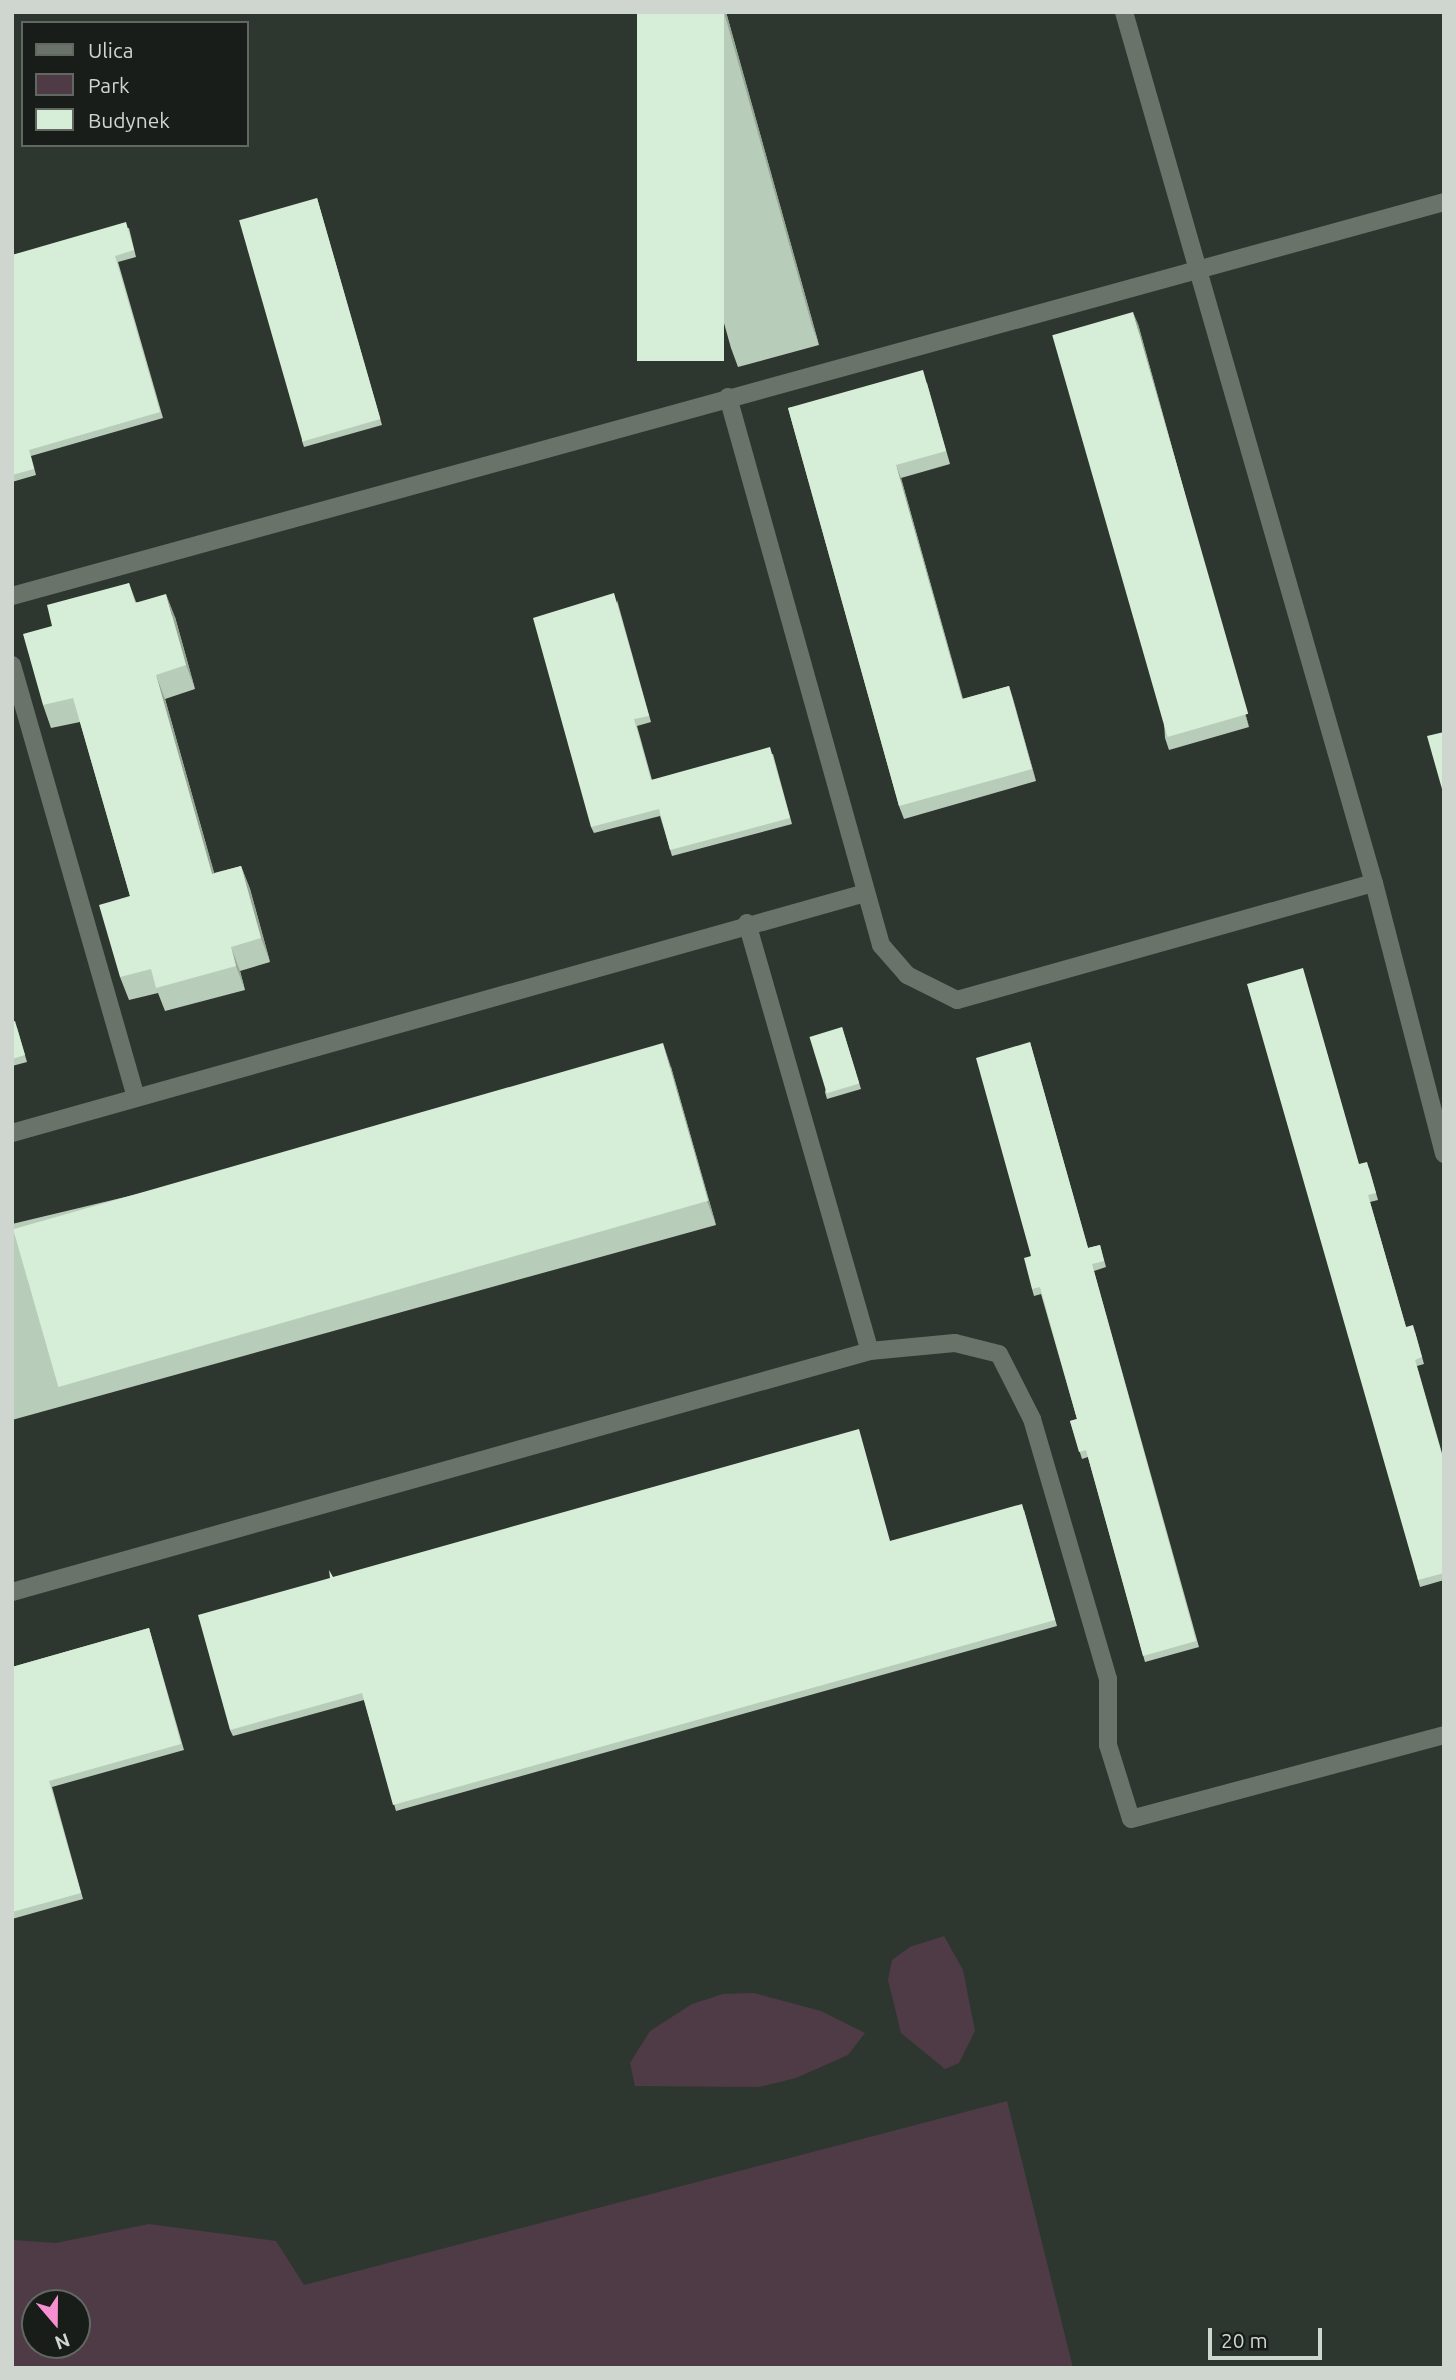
<!DOCTYPE html>
<style>
body{margin:0}
#map{position:relative;width:1456px;height:2380px;overflow:hidden;background:#2e372f;font-family:Ubuntu,sans-serif}
div>[style]{position:absolute}
.green>*{inset:0;background:#4e3b46}
.minor>*{height:18px;margin:-9px;padding:0 9px;transform-origin:9px;border-radius:9px;background:#69736a}
.wall>*{inset:0;background:#b8cdb9}
.shaded-wall>*{inset:0;background:#96a796}
.building>*{inset:0;background:#d6eed7;transform-origin:0 0}
span{translate:-50% -50%;white-space:nowrap;text-align:center;line-height:1.15;-webkit-text-stroke:7px #191d19;paint-order:stroke}
.frame{position:absolute;inset:0;border:14px solid #cfd5cf;pointer-events:none}
.legend{position:absolute;left:21px;top:21px;width:228px;height:126px;box-sizing:border-box;background:#191d19;border:2px solid #626762;margin:0;padding:9px 12px;list-style:none;font-size:21px;color:#cfd5cf}
.legend li{display:flex;align-items:center;gap:14px;height:35px}
.legend b{width:35px;border:2px solid #626762}
.north{position:absolute;left:21px;top:2289px;width:70px;height:70px;box-sizing:border-box;background:#191d19;border:2px solid #626762;border-radius:50%;rotate:160deg;font-size:19px;font-weight:700;line-height:28px;text-align:center;color:#cfd5cf}
.north::after{content:'';display:block;margin:auto;width:24px;height:32px;background:#f690d0;clip-path:polygon(50% 0,100% 100%,50% 72%,0 100%)}
.scale{position:absolute;left:1208px;top:2328px;width:114px;height:32px;box-sizing:border-box;border:4px solid #cfd5cf;border-top:0;padding-left:9px;font-size:21px;line-height:24px;white-space:nowrap;color:#cfd5cf;-webkit-text-stroke:5px #191d19;paint-order:stroke}
</style>
<div id="map">
<div class="green">
<div style="clip-path:polygon(944px 1936px,963px 1970px,975px 2031px,959px 2063px,945px 2069px,901px 2033px,888px 1980px,892px 1960px,910px 1947px)"></div>
<div style="clip-path:polygon(754px 1993px,821px 2011px,865px 2033px,848px 2055px,796px 2078px,759px 2087px,635px 2086px,630px 2063px,650px 2031px,692px 2004px,723px 1994px)"></div>
<div style="clip-path:polygon(evenodd,1007px 2101px,1073px 2368px,12px 2368px,12px 2240px,56px 2243px,149px 2224px,276px 2241px,304px 2285px,1007px 2101px,77px 2303px,77px 2345px,35px 2345px,35px 2303px,77px 2303px)"></div>
</div>
<div class="minor">
<div style="left:1124px;top:12px;width:906px;rotate:73.99deg"></div>
<div style="left:1374px;top:883px;width:280px;rotate:75.5deg"></div>
<div style="left:728px;top:397px;width:569px;rotate:74.4deg"></div>
<div style="left:881px;top:945px;width:40px;rotate:49deg"></div>
<div style="left:907px;top:975px;width:56px;rotate:26.6deg"></div>
<div style="left:957px;top:1000px;width:433px;rotate:-15.7deg"></div>
<div style="left:12px;top:596px;width:1485px;rotate:-15.38deg"></div>
<div style="left:12px;top:665px;width:449px;rotate:74deg"></div>
<div style="left:747px;top:923px;width:445px;rotate:74deg"></div>
<div style="left:12px;top:1133px;width:886px;rotate:-15.71deg"></div>
<div style="left:12px;top:1592px;width:891px;rotate:-15.69deg"></div>
<div style="left:870px;top:1351px;width:85px;rotate:-5.4deg"></div>
<div style="left:955px;top:1343px;width:45px;rotate:14deg"></div>
<div style="left:999px;top:1354px;width:73px;rotate:63.1deg"></div>
<div style="left:1032px;top:1419px;width:271px;rotate:73.7deg"></div>
<div style="left:1108px;top:1679px;width:66px;rotate:90deg"></div>
<div style="left:1108px;top:1745px;width:77px;rotate:72.7deg"></div>
<div style="left:1131px;top:1819px;width:324px;rotate:-15deg"></div>
</div>
<div class="wall">
<div style="clip-path:polygon(637px 12px,726px 12px,819px 345px,738px 367px,731px 348px)"></div>
<div style="clip-path:polygon(317px 198px,382px 425px,304px 447px,302px 441px)"></div>
<div style="clip-path:polygon(129px 228px,136px 257px,118px 262px,163px 418px,31px 456px,36px 475px,12px 482px,12px 255px)"></div>
<div style="clip-path:polygon(1138px 324px,1249px 727px,1169px 750px,1165px 738px)"></div>
<div style="clip-path:polygon(927px 383px,950px 464px,901px 478px,963px 699px,1009px 686px,1013px 699px,1036px 781px,904px 819px,899px 806px,788px 408px)"></div>
<div style="clip-path:polygon(129px 583px,136px 602px,175px 617px,195px 689px,165px 699px,214px 873px,241px 866px,250px 889px,270px 962px,240px 971px,245px 990px,165px 1011px,158px 993px,129px 1000px,120px 977px,130px 896px,80px 722px,51px 728px,43px 705px,52px 626px)"></div>
<div style="clip-path:polygon(617px 600px,651px 722px,637px 726px,652px 780px,773px 754px,792px 824px,672px 856px,660px 816px,594px 833px,591px 827px)"></div>
<div style="clip-path:polygon(12px 1022px,17px 1028px,27px 1062px,12px 1066px)"></div>
<div style="clip-path:polygon(842px 1027px,861px 1089px,827px 1099px,825px 1092px)"></div>
<div style="clip-path:polygon(1030px 1042px,1088px 1248px,1100px 1245px,1106px 1267px,1094px 1271px,1199px 1647px,1145px 1662px,1088px 1457px,1082px 1459px,1070px 1421px,1077px 1419px,1041px 1294px,1034px 1296px,1032px 1289px,1031px 1256px)"></div>
<div style="clip-path:polygon(671px 1067px,716px 1225px,12px 1420px,12px 1224px)"></div>
<div style="clip-path:polygon(1360px 1164px,1369px 1168px,1378px 1200px,1370px 1202px,1406px 1327px,1415px 1332px,1424px 1364px,1417px 1366px,1444px 1460px,1444px 1580px,1420px 1587px,1418px 1580px)"></div>
<div style="clip-path:polygon(1024px 1510px,1057px 1626px,396px 1811px,364px 1700px,233px 1736px,230px 1730px,333px 1577px,891px 1541px)"></div>
<div style="clip-path:polygon(149px 1628px,184px 1750px,52px 1787px,83px 1899px,12px 1919px,12px 1667px)"></div>
</div>
<div class="shaded-wall">
<div style="clip-path:polygon(724px 12px,726px 12px,819px 345px,812px 326px)"></div>
<div style="clip-path:polygon(1133px 312px,1138px 324px,1249px 727px,1245px 715px)"></div>
<div style="clip-path:polygon(896px 465px,901px 478px,966px 712px,962px 699px)"></div>
<div style="clip-path:polygon(166px 594px,175px 617px,195px 689px,186px 665px)"></div>
<div style="clip-path:polygon(156px 675px,165px 699px,221px 897px,212px 874px)"></div>
<div style="clip-path:polygon(1009px 686px,1013px 699px,1036px 781px,1032px 769px)"></div>
<div style="clip-path:polygon(241px 866px,250px 889px,270px 962px,261px 938px)"></div>
<div style="clip-path:polygon(231px 947px,240px 971px,245px 990px,236px 966px)"></div>
<div style="clip-path:polygon(663px 1043px,671px 1067px,716px 1225px,707px 1201px)"></div>
</div>
<div class="building">
<div style="left:637px;top:12px;width:87px;height:349px"></div>
<div style="left:317px;top:198px;width:230px;height:81px;rotate:74deg"></div>
<div style="clip-path:polygon(126px 222px,134px 250px,115px 256px,160px 412px,29px 450px,34px 469px,12px 475px,12px 255px)"></div>
<div style="left:1133px;top:312px;width:418px;height:84px;rotate:74deg"></div>
<div style="clip-path:polygon(923px 370px,946px 451px,896px 465px,962px 699px,1009px 686px,1032px 769px,899px 806px,788px 408px)"></div>
<div style="clip-path:polygon(129px 583px,135px 603px,166px 594px,186px 665px,156px 675px,212px 874px,241px 866px,261px 938px,231px 947px,236px 966px,156px 988px,151px 969px,120px 977px,99px 905px,130px 896px,73px 698px,43px 705px,23px 634px,52px 626px,47px 605px)"></div>
<div style="clip-path:polygon(614px 593px,649px 716px,634px 719px,651px 780px,770px 747px,790px 818px,670px 850px,659px 809px,591px 827px,533px 618px)"></div>
<div style="clip-path:polygon(1444px 732px,1444px 796px,1427px 736px)"></div>
<div style="clip-path:polygon(1303px 968px,1359px 1164px,1367px 1162px,1376px 1193px,1368px 1195px,1406px 1327px,1413px 1325px,1422px 1357px,1415px 1360px,1444px 1462px,1444px 1573px,1418px 1580px,1247px 984px)"></div>
<div style="clip-path:polygon(15px 1021px,25px 1055px,12px 1059px,12px 1022px)"></div>
<div style="left:842px;top:1027px;width:59px;height:34px;rotate:73deg"></div>
<div style="clip-path:polygon(1030px 1042px,1088px 1248px,1100px 1245px,1104px 1261px,1092px 1264px,1196px 1641px,1143px 1656px,1086px 1450px,1079px 1452px,1070px 1421px,1077px 1419px,1040px 1287px,1032px 1289px,1024px 1258px,1031px 1256px,976px 1058px)"></div>
<div style="left:663px;top:1043px;width:164px;height:676px;rotate:74deg"></div>
<div style="clip-path:polygon(859px 1429px,890px 1541px,1022px 1504px,1055px 1620px,393px 1805px,362px 1693px,230px 1730px,198px 1615px,330px 1578px,329px 1570px,333px 1577px)"></div>
<div style="clip-path:polygon(149px 1628px,181px 1744px,49px 1781px,81px 1893px,12px 1912px,12px 1667px)"></div>
</div>
<div class="frame"></div>
<ul class="legend">
<li><b style="height:9px;background:#69736a"></b>Ulica</li>
<li><b style="height:19px;background:#4e3b46"></b>Park</li>
<li><b style="height:19px;background:#d6eed7"></b>Budynek</li>
</ul>
<div class="north">N</div>
<div class="scale">20 m</div>
</div>
